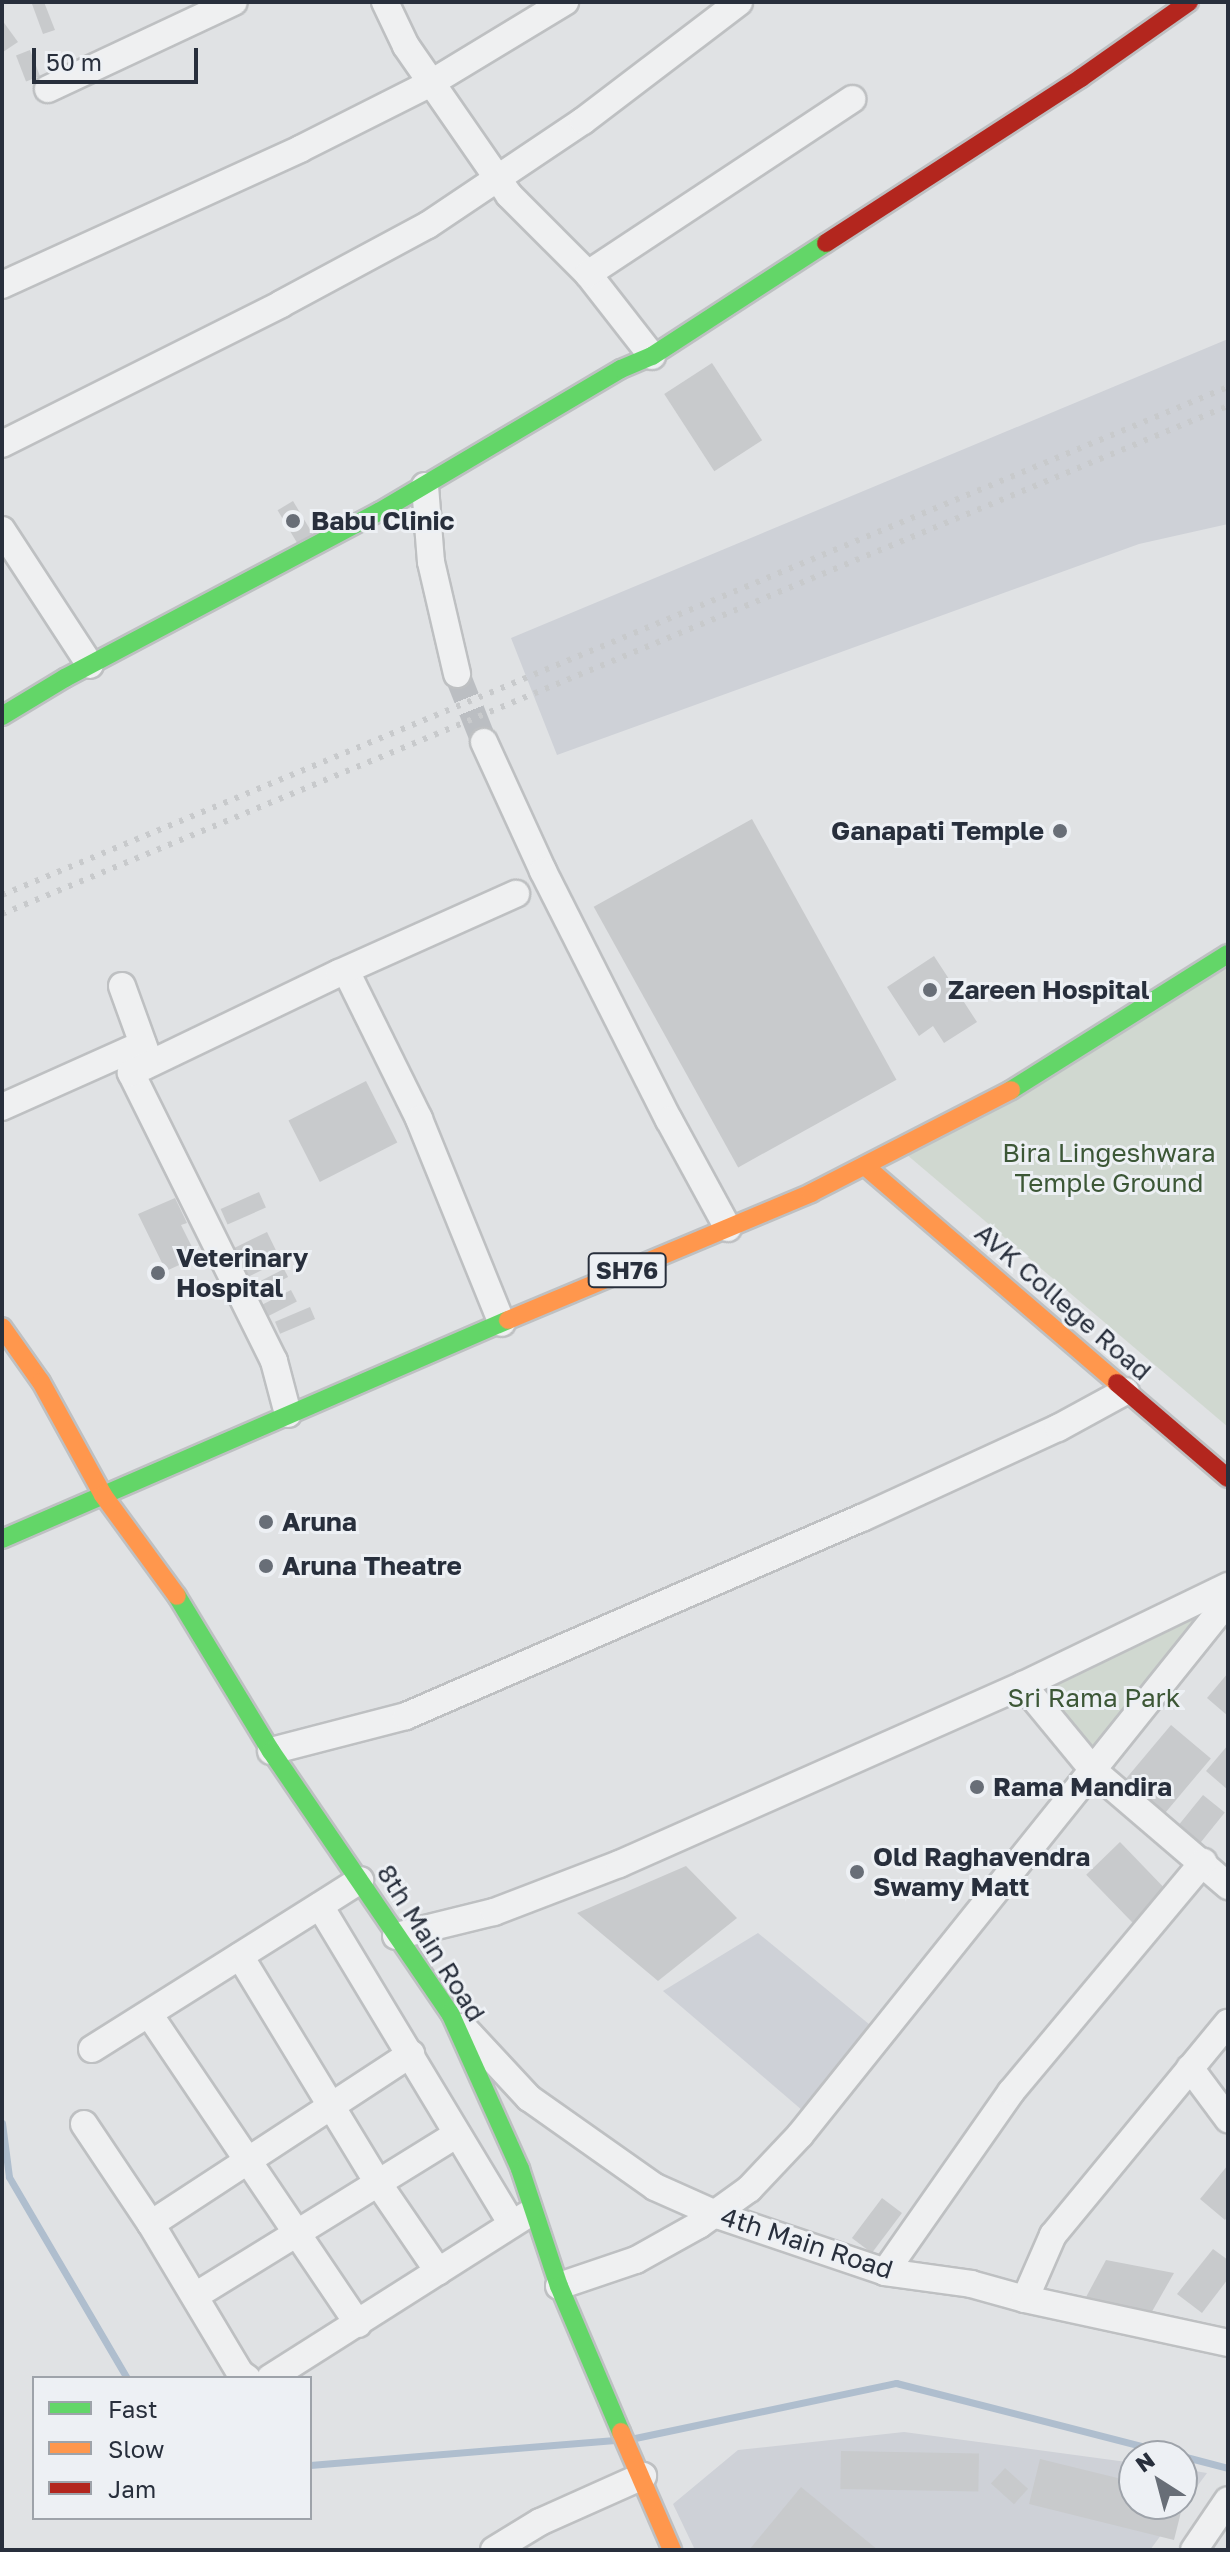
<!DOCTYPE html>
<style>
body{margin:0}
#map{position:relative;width:1230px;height:2552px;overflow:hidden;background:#e0e2e4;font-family:"Golos Text",sans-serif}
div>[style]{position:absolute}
.built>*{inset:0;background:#ced1d7}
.green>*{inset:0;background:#d0d8d0}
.stream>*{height:7px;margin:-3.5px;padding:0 3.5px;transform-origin:3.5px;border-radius:3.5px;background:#afbece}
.building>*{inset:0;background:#c8cacc;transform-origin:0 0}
.street-tunnel>*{height:26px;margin-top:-13px;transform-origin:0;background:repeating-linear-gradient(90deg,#bbbec2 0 26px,transparent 0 39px)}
.roads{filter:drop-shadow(2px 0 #bec0c2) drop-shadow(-2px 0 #bec0c2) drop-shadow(0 2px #bec0c2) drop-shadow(0 -2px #bec0c2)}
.street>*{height:26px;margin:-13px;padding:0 13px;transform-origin:13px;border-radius:13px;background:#eff0f1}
.fast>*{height:18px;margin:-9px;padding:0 9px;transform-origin:9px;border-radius:9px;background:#63d668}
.slow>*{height:18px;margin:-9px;padding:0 9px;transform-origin:9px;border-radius:9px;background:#ff974d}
.jam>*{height:18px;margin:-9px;padding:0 9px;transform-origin:9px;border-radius:9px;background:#b3261e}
.rail>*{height:6px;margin-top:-3px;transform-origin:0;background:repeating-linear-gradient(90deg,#c8cacc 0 4px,transparent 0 12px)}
.dots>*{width:22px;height:22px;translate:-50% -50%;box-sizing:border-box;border:4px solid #edf0f4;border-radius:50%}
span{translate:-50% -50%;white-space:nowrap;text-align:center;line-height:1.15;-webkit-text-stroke:6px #edf0f4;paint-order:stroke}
.shield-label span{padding:2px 6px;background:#edf0f4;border:2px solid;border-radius:6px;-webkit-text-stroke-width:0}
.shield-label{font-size:24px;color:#282f3c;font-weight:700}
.poi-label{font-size:26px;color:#282f3c;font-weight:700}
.left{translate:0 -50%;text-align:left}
.right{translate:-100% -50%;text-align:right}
.park-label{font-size:26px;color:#3c5736}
.street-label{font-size:26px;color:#282f3c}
.frame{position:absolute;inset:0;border:4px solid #282f3c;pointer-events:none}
.legend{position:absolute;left:32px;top:2376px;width:280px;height:144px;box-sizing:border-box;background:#edf0f4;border:2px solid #9ea3aa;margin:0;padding:10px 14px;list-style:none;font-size:24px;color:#282f3c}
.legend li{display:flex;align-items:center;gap:16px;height:40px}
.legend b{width:40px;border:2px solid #9ea3aa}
.north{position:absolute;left:1118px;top:2440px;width:80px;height:80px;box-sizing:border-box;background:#edf0f4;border:2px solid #9ea3aa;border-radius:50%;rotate:324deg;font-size:22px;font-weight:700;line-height:32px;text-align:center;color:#282f3c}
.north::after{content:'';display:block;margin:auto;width:28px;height:36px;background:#686e77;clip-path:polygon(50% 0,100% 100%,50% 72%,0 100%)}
.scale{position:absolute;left:32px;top:48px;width:166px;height:36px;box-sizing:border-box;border:4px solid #282f3c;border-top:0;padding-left:10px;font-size:24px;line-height:28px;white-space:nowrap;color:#282f3c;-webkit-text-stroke:6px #edf0f4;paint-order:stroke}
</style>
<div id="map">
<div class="built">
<div style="clip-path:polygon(1228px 339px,1228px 524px,1139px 544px,557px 755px,511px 638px)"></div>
<div style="clip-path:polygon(758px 1933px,875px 2029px,810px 2117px,663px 1991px)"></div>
<div style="clip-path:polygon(904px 2432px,1134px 2463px,1134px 2504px,1182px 2504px,1182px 2469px,1207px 2473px,1150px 2550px,695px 2550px,673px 2504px,738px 2450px)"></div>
</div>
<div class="green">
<div style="clip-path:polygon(1228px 952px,1228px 1427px,906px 1154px)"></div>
<div style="clip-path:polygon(1226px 1592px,1096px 1758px,1031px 1686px)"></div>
</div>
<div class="stream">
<div style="left:2px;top:2123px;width:54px;rotate:82.6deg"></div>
<div style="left:9px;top:2177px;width:233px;rotate:59.6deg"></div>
<div style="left:635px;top:2438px;width:267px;rotate:-11.9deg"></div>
<div style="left:896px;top:2383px;width:294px;rotate:14.4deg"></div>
<div style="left:1182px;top:2456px;width:48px;rotate:14.6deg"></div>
<div style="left:310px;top:2465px;width:306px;rotate:-4.7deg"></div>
</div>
<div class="building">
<div style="clip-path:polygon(36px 2px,44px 2px,55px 30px,43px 34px,32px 4px)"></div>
<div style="clip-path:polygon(2px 20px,18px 42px,3px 52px,2px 50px)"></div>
<div style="left:30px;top:50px;width:28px;height:15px;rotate:69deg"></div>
<div style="left:712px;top:363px;width:92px;height:57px;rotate:57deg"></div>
<div style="left:293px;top:501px;width:41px;height:18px;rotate:59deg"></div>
<div style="left:752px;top:819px;width:298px;height:181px;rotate:61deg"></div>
<div style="clip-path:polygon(934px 956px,977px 1022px,944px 1043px,933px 1026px,919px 1036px,887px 987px)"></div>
<div style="left:366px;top:1081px;width:69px;height:87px;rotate:63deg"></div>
<div style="left:259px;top:1192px;width:17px;height:42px;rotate:66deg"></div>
<div style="clip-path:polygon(175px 1198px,187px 1223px,181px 1225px,197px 1257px,166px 1271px,138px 1214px)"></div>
<div style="left:267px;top:1232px;width:32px;height:37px;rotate:64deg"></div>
<div style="left:284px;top:1269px;width:9px;height:38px;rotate:63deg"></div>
<div style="left:291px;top:1290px;width:13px;height:33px;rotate:63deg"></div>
<div style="left:310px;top:1307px;width:13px;height:38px;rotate:67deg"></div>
<div style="clip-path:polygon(1228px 1673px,1228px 1716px,1207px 1698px)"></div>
<div style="left:1171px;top:1725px;width:52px;height:79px;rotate:40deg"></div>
<div style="clip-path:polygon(1228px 1745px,1228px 1790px,1206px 1771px)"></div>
<div style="left:1203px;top:1795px;width:28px;height:47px;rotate:39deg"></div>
<div style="left:1120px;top:1842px;width:69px;height:47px;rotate:46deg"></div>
<div style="clip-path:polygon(686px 1866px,737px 1918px,658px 1981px,577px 1913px)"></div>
<div style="clip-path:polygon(1228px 2165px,1228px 2216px,1225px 2220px,1200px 2199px)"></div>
<div style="left:882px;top:2198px;width:25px;height:50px;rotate:37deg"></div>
<div style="clip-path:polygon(1213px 2249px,1228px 2260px,1228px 2279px,1202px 2313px,1177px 2294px)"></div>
<div style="clip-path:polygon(1106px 2260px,1174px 2273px,1150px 2315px,1085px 2299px)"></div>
<div style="left:841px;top:2451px;width:138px;height:38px;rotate:1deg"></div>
<div style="clip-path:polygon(1040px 2459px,1134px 2482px,1134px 2504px,1183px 2504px,1174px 2540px,1029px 2504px)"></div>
<div style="left:1005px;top:2468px;width:31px;height:21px;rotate:42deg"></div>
<div style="clip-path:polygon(801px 2487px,878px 2550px,749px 2550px)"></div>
</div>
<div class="street-tunnel">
<div style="left:457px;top:674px;width:73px;rotate:68.3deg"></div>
</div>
<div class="roads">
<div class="street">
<div style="left:385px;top:2px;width:49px;rotate:64.5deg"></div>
<div style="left:406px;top:46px;width:181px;rotate:55.3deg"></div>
<div style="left:509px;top:195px;width:112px;rotate:45deg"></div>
<div style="left:588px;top:274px;width:104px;rotate:52deg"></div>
<div style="left:48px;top:89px;width:205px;rotate:-25.1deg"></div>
<div style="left:588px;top:274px;width:317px;rotate:-33.5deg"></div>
<div style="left:2px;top:285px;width:328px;rotate:-24.5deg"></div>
<div style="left:300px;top:149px;width:147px;rotate:-26.7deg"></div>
<div style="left:431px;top:83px;width:157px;rotate:-31.2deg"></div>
<div style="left:2px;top:444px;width:312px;rotate:-26.6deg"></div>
<div style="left:281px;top:304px;width:167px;rotate:-28.3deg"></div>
<div style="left:428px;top:225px;width:187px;rotate:-33.9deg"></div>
<div style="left:583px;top:121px;width:196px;rotate:-37.3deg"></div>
<div style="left:425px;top:486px;width:76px;rotate:85.5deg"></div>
<div style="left:431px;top:562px;width:115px;rotate:76.9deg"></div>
<div style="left:2px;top:530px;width:161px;rotate:56.9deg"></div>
<div style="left:484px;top:742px;width:142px;rotate:65.4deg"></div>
<div style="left:543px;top:871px;width:279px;rotate:63.2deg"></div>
<div style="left:669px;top:1120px;width:123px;rotate:61.4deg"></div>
<div style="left:346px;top:971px;width:165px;rotate:63.7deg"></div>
<div style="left:419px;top:1119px;width:220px;rotate:67.9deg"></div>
<div style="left:122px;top:986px;width:77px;rotate:70.1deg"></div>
<div style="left:2px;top:1107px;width:154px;rotate:-24.1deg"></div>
<div style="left:288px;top:1414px;width:55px;rotate:-104.8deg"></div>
<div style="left:274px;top:1361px;width:322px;rotate:-116.4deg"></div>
<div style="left:131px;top:1073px;width:231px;rotate:-25.7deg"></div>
<div style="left:339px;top:973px;width:194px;rotate:-24.1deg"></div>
<div style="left:1023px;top:1685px;width:112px;rotate:50.5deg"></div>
<div style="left:1094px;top:1771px;width:177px;rotate:40.6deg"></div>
<div style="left:271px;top:1751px;width:139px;rotate:-14.5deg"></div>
<div style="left:406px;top:1716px;width:497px;rotate:-23.5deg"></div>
<div style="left:862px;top:1518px;width:216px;rotate:-24.7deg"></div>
<div style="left:1058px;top:1428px;width:77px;rotate:-28.6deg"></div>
<div style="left:320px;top:1906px;width:371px;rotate:58.9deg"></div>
<div style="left:396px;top:1936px;width:101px;rotate:-13.8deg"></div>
<div style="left:494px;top:1912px;width:134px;rotate:-21deg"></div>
<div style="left:619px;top:1864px;width:442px;rotate:-23.9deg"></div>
<div style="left:1023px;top:1685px;width:228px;rotate:-25.8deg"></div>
<div style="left:240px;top:1956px;width:266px;rotate:58.7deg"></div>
<div style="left:378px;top:2183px;width:107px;rotate:55.7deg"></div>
<div style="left:149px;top:2014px;width:374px;rotate:56deg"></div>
<div style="left:463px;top:2027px;width:97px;rotate:47.1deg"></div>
<div style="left:529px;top:2098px;width:154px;rotate:35.2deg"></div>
<div style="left:655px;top:2187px;width:71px;rotate:24deg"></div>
<div style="left:720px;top:2216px;width:174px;rotate:18.7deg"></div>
<div style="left:885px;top:2272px;width:87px;rotate:7.9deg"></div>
<div style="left:971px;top:2284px;width:56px;rotate:15.5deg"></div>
<div style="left:1025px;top:2299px;width:208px;rotate:12.2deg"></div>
<div style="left:92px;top:2049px;width:317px;rotate:-32.2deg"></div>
<div style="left:1190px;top:2068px;width:64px;rotate:53.3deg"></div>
<div style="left:84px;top:2124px;width:120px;rotate:56.2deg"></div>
<div style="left:151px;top:2224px;width:174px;rotate:59.1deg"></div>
<div style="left:240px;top:2373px;width:9px;rotate:36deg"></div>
<div style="left:151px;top:2224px;width:311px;rotate:-33.2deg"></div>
<div style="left:885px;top:2272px;width:220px;rotate:-55deg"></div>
<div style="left:1011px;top:2092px;width:300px;rotate:-50.1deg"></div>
<div style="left:559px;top:2286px;width:81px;rotate:-18.7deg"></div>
<div style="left:636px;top:2260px;width:72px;rotate:-29.1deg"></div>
<div style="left:699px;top:2225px;width:62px;rotate:-35.8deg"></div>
<div style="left:749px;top:2189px;width:74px;rotate:-46.6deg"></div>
<div style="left:800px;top:2135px;width:684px;rotate:-51.29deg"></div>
<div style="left:195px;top:2296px;width:308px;rotate:-31.7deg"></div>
<div style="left:1025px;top:2299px;width:70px;rotate:-66.4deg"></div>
<div style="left:1053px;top:2235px;width:275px;rotate:-50.5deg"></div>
<div style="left:270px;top:2378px;width:304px;rotate:-32.4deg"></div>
<div style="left:494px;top:2550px;width:54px;rotate:-31.3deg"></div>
<div style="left:540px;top:2522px;width:113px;rotate:-24.1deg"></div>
<div style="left:1194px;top:2550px;width:60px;rotate:-55.8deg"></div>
</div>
<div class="fast">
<div style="left:2px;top:716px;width:74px;rotate:-31.1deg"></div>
<div style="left:65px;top:678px;width:355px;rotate:-27.9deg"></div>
<div style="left:379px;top:512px;width:281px;rotate:-30.6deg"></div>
<div style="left:621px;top:369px;width:34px;rotate:-23deg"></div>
<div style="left:652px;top:356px;width:207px;rotate:-33deg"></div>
<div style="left:1011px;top:1090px;width:256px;rotate:-32.1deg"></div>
<div style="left:2px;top:1539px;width:551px;rotate:-23.4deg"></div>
<div style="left:177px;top:1596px;width:181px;rotate:58.8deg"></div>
<div style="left:271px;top:1751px;width:317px;rotate:55.7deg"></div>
<div style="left:450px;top:2013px;width:171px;rotate:65.8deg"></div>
<div style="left:520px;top:2169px;width:123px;rotate:71.6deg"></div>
<div style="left:559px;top:2286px;width:159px;rotate:67deg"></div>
</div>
<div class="slow">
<div style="left:865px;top:1166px;width:333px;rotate:40.7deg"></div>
<div style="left:508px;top:1320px;width:329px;rotate:-22.7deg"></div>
<div style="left:811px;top:1193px;width:225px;rotate:-27.2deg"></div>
<div style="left:2px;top:1327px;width:67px;rotate:54.7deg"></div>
<div style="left:41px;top:1382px;width:129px;rotate:61.2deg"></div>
<div style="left:103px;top:1495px;width:125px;rotate:53.8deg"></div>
<div style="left:621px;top:2432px;width:129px;rotate:66.6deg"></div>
</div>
<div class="jam">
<div style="left:826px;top:243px;width:304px;rotate:-32.9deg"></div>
<div style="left:1081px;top:78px;width:132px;rotate:-35.1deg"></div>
<div style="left:1117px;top:1383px;width:146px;rotate:40.6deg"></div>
</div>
</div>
<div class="rail">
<div style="left:2px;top:895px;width:1327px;rotate:-22.51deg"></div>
<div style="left:2px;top:914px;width:1327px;rotate:-22.51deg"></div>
</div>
<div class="dots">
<div style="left:293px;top:521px;background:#686e77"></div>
<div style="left:1060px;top:831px;background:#686e77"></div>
<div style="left:930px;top:990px;background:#686e77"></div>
<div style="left:158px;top:1273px;background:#686e77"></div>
<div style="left:266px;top:1522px;background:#686e77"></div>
<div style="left:266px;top:1566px;background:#686e77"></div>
<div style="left:977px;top:1787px;background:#686e77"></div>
<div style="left:857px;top:1872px;background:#686e77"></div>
</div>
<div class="shield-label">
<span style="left:627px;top:1270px">SH76</span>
</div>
<div class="poi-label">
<span class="left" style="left:311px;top:521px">Babu Clinic</span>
<span class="right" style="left:1044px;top:831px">Ganapati Temple</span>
<span class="left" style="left:948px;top:990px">Zareen Hospital</span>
<span class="left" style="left:176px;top:1273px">Veterinary<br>Hospital</span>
<span class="left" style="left:282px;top:1522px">Aruna</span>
<span class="left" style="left:282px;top:1566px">Aruna Theatre</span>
<span class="left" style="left:993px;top:1787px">Rama Mandira</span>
<span class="left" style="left:873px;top:1872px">Old Raghavendra<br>Swamy Matt</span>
</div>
<div class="park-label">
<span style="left:1109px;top:1168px">Bira Lingeshwara<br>Temple Ground</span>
<span style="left:1094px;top:1698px">Sri Rama Park</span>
</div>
<div class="street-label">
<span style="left:1063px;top:1302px;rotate:41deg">AVK College Road</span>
<span style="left:431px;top:1943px;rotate:58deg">8th Main Road</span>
<span style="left:807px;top:2243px;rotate:18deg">4th Main Road</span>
</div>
<div class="frame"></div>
<ul class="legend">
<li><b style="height:10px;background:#63d668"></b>Fast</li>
<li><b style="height:10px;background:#ff974d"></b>Slow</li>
<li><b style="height:10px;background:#b3261e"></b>Jam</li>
</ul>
<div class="north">N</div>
<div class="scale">50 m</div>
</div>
